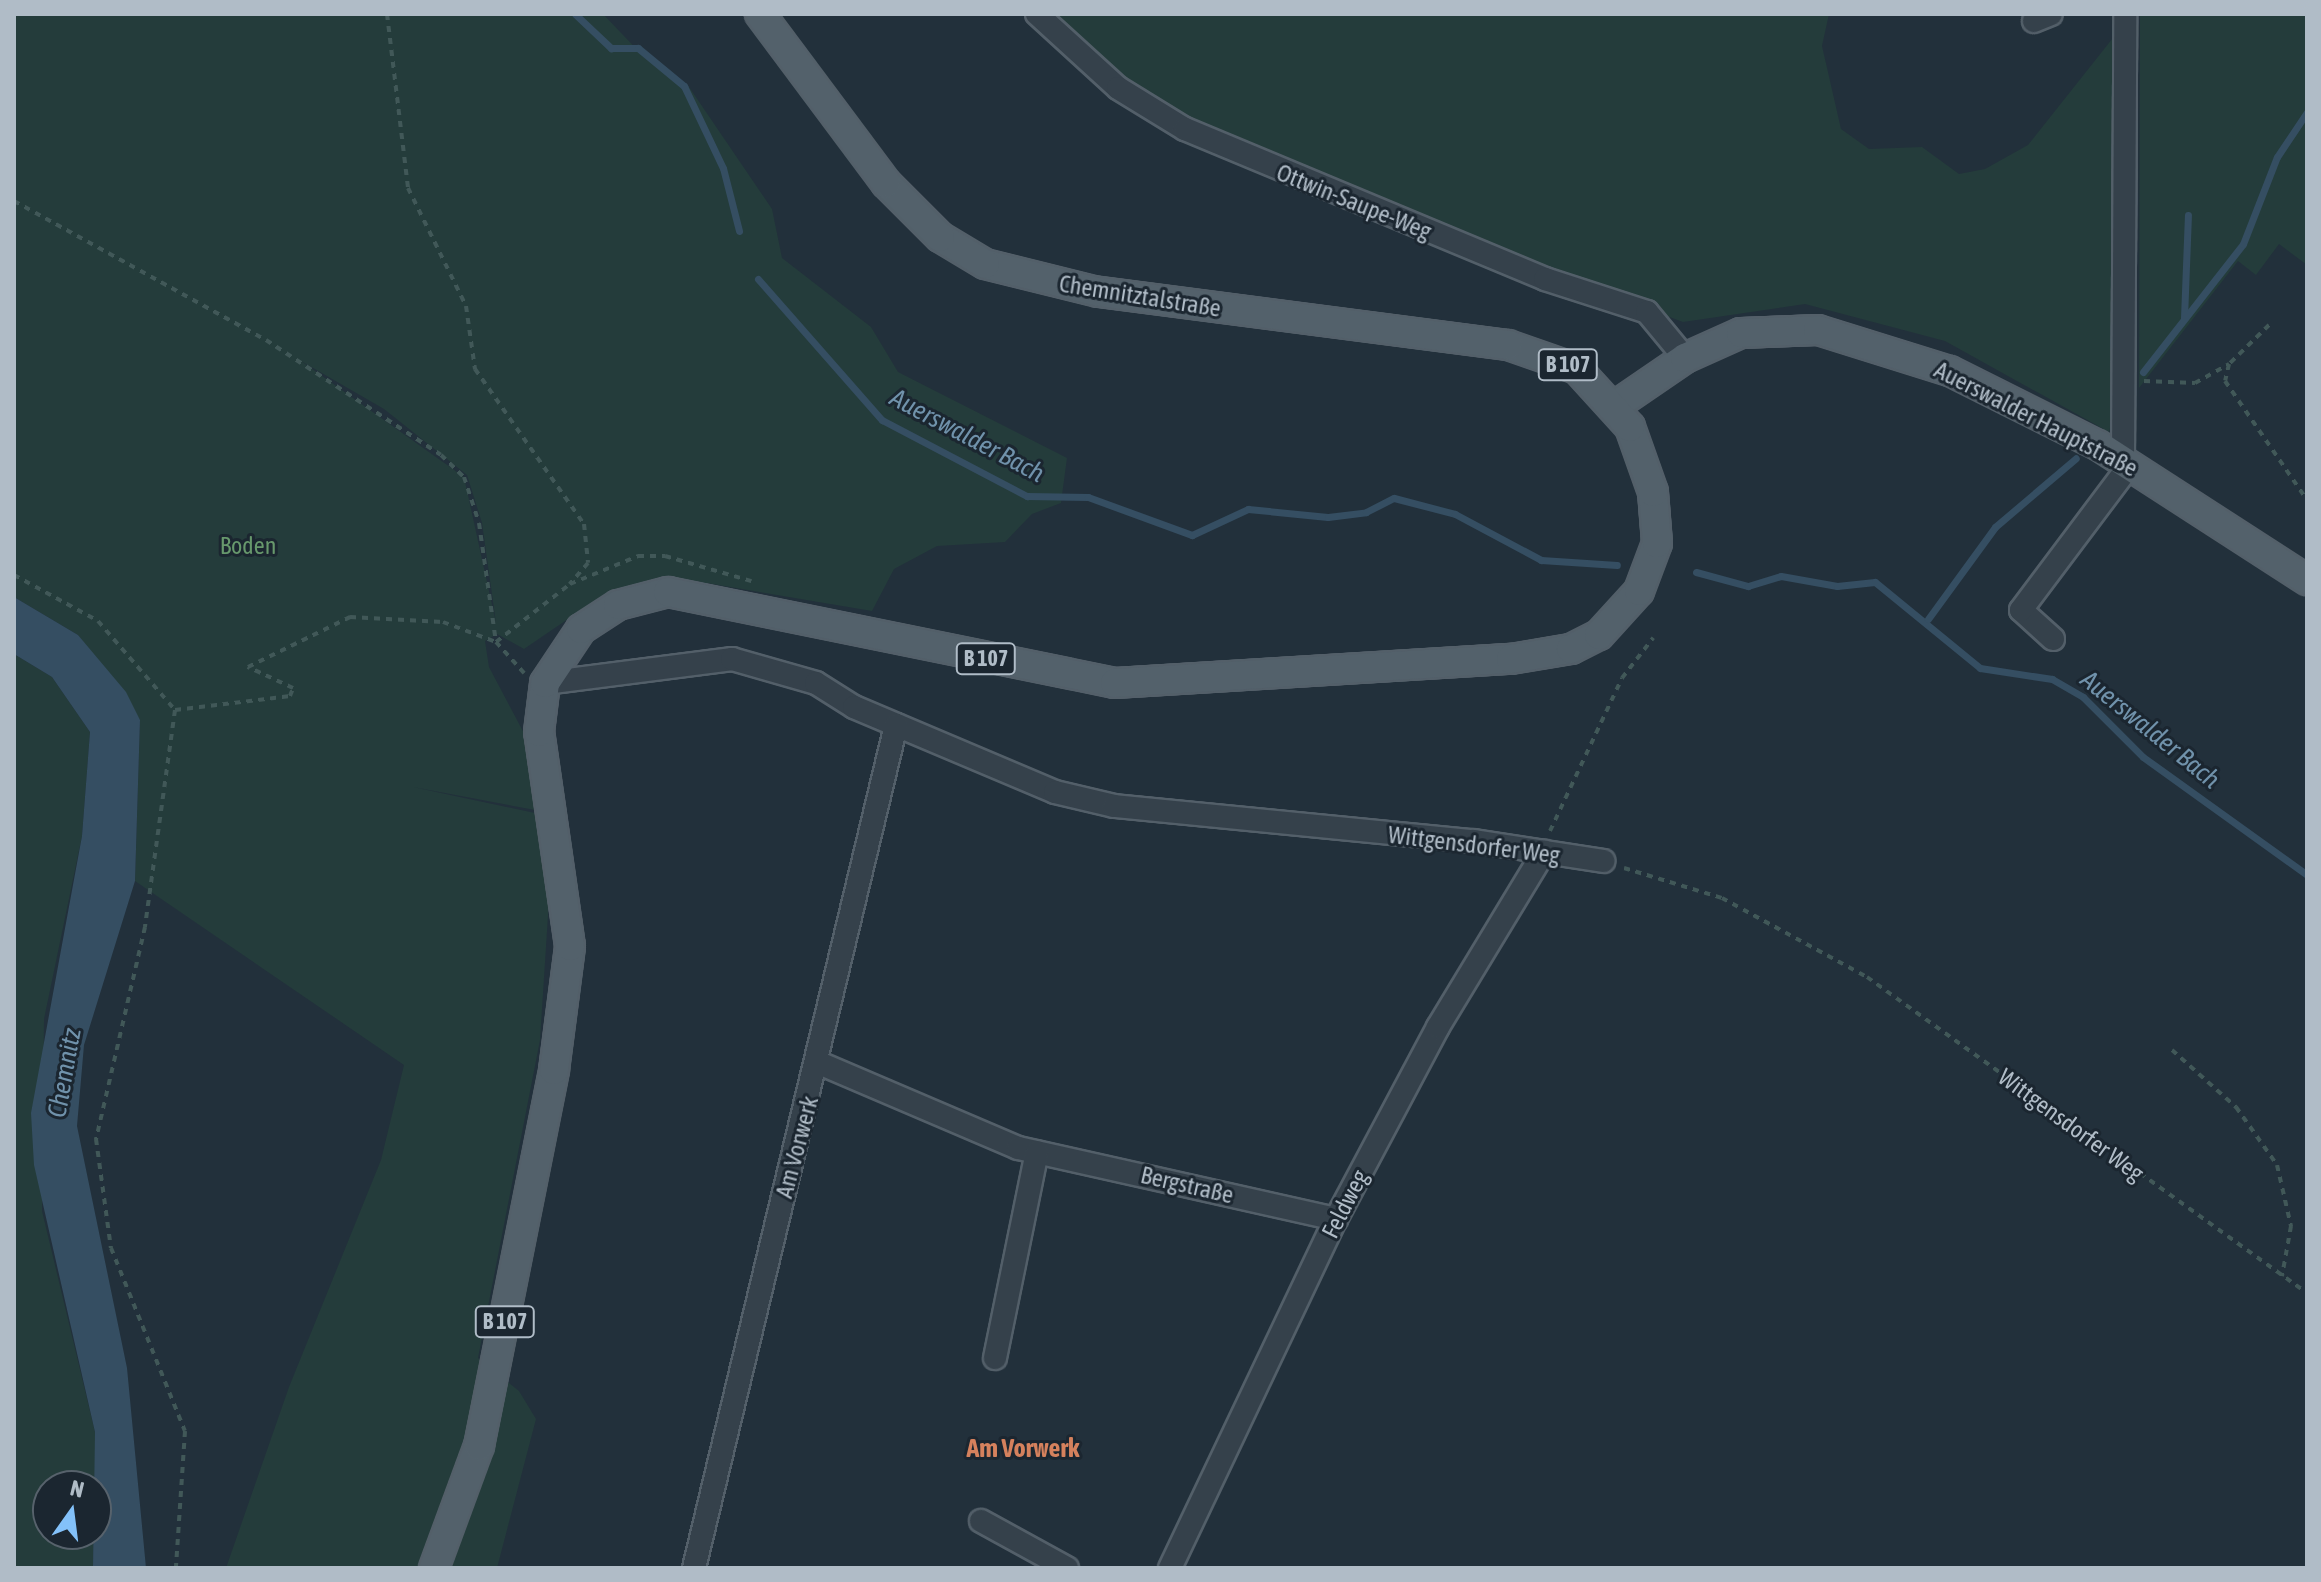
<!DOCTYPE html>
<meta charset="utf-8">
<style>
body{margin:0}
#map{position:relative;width:2321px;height:1582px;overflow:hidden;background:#22303b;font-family:"Asap Condensed",sans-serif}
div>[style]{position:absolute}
.green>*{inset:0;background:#243c3b}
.water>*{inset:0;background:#354e62}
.stream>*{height:7px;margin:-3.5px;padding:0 3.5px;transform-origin:3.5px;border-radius:3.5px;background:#354e62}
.path>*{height:4px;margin-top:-2px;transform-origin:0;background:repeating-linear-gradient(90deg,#415858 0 6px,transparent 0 12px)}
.roads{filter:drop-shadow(2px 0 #535f69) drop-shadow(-2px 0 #535f69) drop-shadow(0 2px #535f69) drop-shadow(0 -2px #535f69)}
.minor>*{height:22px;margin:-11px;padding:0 11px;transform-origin:11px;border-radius:11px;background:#35414b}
.major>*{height:28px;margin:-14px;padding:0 14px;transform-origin:14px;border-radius:14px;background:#53616b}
span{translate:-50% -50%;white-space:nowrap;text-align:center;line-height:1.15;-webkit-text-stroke:6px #1b2630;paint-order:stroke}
.shield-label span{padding:2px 6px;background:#1b2630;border:2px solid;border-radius:6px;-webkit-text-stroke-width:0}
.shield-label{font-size:22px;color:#b0bcc7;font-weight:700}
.street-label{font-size:24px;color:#b0bcc7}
.park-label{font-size:24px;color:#67986c}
.water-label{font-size:26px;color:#7092ab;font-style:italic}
.neighbourhood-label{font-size:26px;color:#d5815d;font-weight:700}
.frame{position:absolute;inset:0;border:16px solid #b0bcc7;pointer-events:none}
.north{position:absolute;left:32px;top:1470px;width:80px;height:80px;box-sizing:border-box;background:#1b2630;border:2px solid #57626c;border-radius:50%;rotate:14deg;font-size:22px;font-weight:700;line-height:32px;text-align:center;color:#b0bcc7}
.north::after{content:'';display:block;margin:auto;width:28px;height:36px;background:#83c1f9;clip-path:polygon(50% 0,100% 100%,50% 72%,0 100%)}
</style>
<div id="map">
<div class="green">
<div style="clip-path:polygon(evenodd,14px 14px,603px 14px,645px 58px,687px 84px,772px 209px,782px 258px,871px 327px,898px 372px,1067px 458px,1061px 503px,1032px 514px,1005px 542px,937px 546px,894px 569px,872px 611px,665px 576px,609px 591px,524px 649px,497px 634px,485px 641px,489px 667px,525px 735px,535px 810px,413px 787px,535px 813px,549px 900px,540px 1040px,478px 1358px,519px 1391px,536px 1419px,497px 1568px,226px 1568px,289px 1387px,381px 1160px,404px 1065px,135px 881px,140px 720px,78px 635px,14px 597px,14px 14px,301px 361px,384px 409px,467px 475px,482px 523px,496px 623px,464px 477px,301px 361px)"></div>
<div style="clip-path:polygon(1050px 14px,1829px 14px,1822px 46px,1841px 129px,1869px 149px,1922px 147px,1959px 174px,1985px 169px,2028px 145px,2120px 29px,2117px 401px,2109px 432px,1945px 341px,1805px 304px,1683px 322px,1414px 222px,1215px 138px,1122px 84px)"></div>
<div style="clip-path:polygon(2140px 14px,2307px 14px,2307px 265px,2279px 244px,2256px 275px,2238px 261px,2139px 388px)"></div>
<div style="clip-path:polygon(14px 654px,52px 677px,90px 732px,82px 836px,44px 1019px,42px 1211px,95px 1432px,95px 1486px,48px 1486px,48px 1534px,94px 1534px,93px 1568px,14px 1568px)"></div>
</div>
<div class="water">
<div style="clip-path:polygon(14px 597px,78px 635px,126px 692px,140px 720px,135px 881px,84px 1045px,77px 1126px,127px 1368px,146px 1568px,93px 1568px,95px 1432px,34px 1165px,31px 1113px,82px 836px,90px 732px,52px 677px,14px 654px)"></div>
</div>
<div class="stream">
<div style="left:575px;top:14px;width:50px;rotate:43.4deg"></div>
<div style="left:611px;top:48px;width:27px"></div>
<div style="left:638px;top:48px;width:60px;rotate:39.6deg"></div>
<div style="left:684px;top:86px;width:91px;rotate:64.6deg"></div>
<div style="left:723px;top:168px;width:65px;rotate:75.7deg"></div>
<div style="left:758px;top:279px;width:188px;rotate:48.7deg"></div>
<div style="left:882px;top:420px;width:164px;rotate:27.7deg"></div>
<div style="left:1027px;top:496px;width:61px;rotate:0.9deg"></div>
<div style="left:1088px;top:497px;width:111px;rotate:20.1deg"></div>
<div style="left:1192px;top:535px;width:62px;rotate:-24.9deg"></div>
<div style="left:1248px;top:509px;width:80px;rotate:5.7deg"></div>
<div style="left:1328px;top:517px;width:38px;rotate:-7deg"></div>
<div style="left:1366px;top:512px;width:31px;rotate:-27deg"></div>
<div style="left:1394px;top:498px;width:63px;rotate:14.7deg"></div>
<div style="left:1455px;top:514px;width:98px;rotate:28.1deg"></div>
<div style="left:1541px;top:560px;width:76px;rotate:3.8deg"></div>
<div style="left:2184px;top:318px;width:103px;rotate:-87.8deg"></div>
<div style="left:2143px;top:372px;width:162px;rotate:-52deg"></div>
<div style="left:2243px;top:244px;width:93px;rotate:-68.7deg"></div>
<div style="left:2277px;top:157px;width:54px;rotate:-56.3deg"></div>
<div style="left:1696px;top:572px;width:54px;rotate:15.1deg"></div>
<div style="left:1748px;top:586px;width:34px;rotate:-17deg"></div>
<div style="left:1781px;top:576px;width:57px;rotate:10.1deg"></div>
<div style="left:1837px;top:586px;width:38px;rotate:-6deg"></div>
<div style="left:1875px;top:582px;width:136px;rotate:39.3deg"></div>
<div style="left:1980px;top:668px;width:73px;rotate:8.7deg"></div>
<div style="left:2052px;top:679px;width:36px;rotate:30deg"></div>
<div style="left:2083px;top:697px;width:85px;rotate:45deg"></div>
<div style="left:2143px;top:757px;width:202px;rotate:35.7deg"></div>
<div style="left:1928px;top:619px;width:114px;rotate:-53.9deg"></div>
<div style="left:1995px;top:527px;width:106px;rotate:-40.4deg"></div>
</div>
<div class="path">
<div style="left:387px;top:14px;width:175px;rotate:83.1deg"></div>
<div style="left:408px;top:188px;width:131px;rotate:63.8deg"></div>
<div style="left:466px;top:306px;width:64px;rotate:81.9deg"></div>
<div style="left:475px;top:369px;width:189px;rotate:54.9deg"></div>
<div style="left:584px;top:524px;width:39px;rotate:84deg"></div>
<div style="left:588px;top:563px;width:28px;rotate:131deg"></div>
<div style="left:14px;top:201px;width:288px;rotate:28.9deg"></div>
<div style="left:266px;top:340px;width:209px;rotate:33.3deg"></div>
<div style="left:441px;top:455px;width:32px;rotate:44deg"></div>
<div style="left:464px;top:477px;width:48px;rotate:71.9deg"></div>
<div style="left:479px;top:523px;width:120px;rotate:81.9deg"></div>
<div style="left:2269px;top:325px;width:56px;rotate:135.7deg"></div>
<div style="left:2229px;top:364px;width:17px;rotate:103deg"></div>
<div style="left:2225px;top:381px;width:145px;rotate:55.4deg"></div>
<div style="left:2144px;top:381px;width:51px;rotate:2.2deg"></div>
<div style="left:2195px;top:383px;width:39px;rotate:-29deg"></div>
<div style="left:14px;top:575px;width:96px;rotate:28.7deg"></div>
<div style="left:98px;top:621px;width:118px;rotate:49.1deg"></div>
<div style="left:175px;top:710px;width:219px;rotate:97.9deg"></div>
<div style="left:145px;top:927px;width:218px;rotate:103deg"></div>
<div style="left:96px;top:1139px;width:110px;rotate:82.2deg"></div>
<div style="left:111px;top:1248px;width:197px;rotate:68deg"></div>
<div style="left:185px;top:1431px;width:137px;rotate:93.8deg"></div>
<div style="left:496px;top:642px;width:94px;rotate:-38.1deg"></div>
<div style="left:570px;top:584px;width:74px;rotate:-22.4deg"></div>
<div style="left:638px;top:556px;width:27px"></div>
<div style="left:665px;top:556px;width:90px;rotate:16.2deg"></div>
<div style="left:175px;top:710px;width:116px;rotate:-6.9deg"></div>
<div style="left:290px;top:696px;width:9px;rotate:-69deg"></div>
<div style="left:293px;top:688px;width:50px;rotate:-155deg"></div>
<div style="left:248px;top:667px;width:114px;rotate:-26.1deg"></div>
<div style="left:350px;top:617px;width:93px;rotate:3.1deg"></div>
<div style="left:443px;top:622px;width:57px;rotate:20.7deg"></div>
<div style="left:496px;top:642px;width:42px;rotate:47.9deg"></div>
<div style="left:1550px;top:831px;width:169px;rotate:-64.8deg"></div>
<div style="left:1622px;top:678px;width:51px;rotate:-52.2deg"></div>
<div style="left:1624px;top:868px;width:102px;rotate:17deg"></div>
<div style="left:1722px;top:898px;width:165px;rotate:28.6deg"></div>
<div style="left:1867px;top:977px;width:542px;rotate:35.69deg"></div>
<div style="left:2172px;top:1050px;width:86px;rotate:41.7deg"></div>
<div style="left:2236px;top:1107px;width:71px;rotate:54.7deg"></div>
<div style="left:2277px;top:1165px;width:63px;rotate:77.1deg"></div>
<div style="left:2291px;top:1226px;width:51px;rotate:100.2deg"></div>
</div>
<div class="roads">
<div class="minor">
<div style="left:1037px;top:14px;width:110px;rotate:42.4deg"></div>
<div style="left:1118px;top:88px;width:79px;rotate:31.5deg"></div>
<div style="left:1185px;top:129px;width:390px;rotate:22.6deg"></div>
<div style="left:1545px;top:279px;width:107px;rotate:17.9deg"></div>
<div style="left:1647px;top:312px;width:60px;rotate:50.4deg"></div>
<div style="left:2034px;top:21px;width:18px;rotate:-22deg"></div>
<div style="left:2123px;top:461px;width:447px;rotate:-89.7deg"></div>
<div style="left:2053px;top:639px;width:43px;rotate:-137.8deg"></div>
<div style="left:2021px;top:610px;width:181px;rotate:-53.1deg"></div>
<div style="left:545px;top:683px;width:189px;rotate:-7.3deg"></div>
<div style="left:732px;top:659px;width:87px;rotate:15.9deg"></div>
<div style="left:816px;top:683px;width:45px;rotate:32.3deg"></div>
<div style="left:854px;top:707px;width:218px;rotate:22.9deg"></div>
<div style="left:1055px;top:792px;width:61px;rotate:13.3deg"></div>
<div style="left:1114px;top:806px;width:362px;rotate:5.6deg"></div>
<div style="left:1474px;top:841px;width:131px;rotate:8.8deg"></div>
<div style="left:819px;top:1063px;width:216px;rotate:23.1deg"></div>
<div style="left:1018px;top:1148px;width:326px;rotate:12.6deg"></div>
<div style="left:995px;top:1358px;width:210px;rotate:-78.5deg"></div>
<div style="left:981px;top:1521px;width:98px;rotate:28.7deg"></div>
<div style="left:694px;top:1568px;width:867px;rotate:-76.52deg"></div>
<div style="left:1170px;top:1568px;width:386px;rotate:-64.6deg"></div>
<div style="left:1336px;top:1219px;width:217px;rotate:-62deg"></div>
<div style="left:1438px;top:1027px;width:205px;rotate:-58.8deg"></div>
</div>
<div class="major">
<div style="left:1615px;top:406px;width:85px;rotate:-34.4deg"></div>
<div style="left:1685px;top:358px;width:61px;rotate:-24.1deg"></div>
<div style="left:1741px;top:333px;width:77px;rotate:-2.2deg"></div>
<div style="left:1818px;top:330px;width:138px;rotate:17.3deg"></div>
<div style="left:1950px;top:371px;width:165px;rotate:26.6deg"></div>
<div style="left:2098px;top:445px;width:249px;rotate:32.9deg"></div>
<div style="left:434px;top:1568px;width:130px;rotate:-69.8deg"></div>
<div style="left:479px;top:1446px;width:383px;rotate:-78.7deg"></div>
<div style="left:554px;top:1070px;width:125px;rotate:-82.6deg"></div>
<div style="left:570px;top:946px;width:216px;rotate:-98.2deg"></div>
<div style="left:539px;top:732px;width:49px;rotate:-83deg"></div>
<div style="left:545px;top:683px;width:65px;rotate:-56.3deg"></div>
<div style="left:581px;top:629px;width:44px;rotate:-33deg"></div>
<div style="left:618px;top:605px;width:52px;rotate:-14.6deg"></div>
<div style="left:668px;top:592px;width:456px;rotate:11.5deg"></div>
<div style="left:1115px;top:683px;width:397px;rotate:-3.5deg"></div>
<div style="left:1511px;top:659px;width:61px;rotate:-9.5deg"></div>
<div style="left:1571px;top:649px;width:31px;rotate:-27deg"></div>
<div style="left:1599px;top:635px;width:59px;rotate:-47.7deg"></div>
<div style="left:1639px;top:591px;width:51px;rotate:-69.4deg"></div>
<div style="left:1657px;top:543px;width:51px;rotate:-94.5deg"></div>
<div style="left:1653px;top:492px;width:69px;rotate:-109.5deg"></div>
<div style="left:1630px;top:427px;width:79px;rotate:-132.4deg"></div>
<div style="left:1577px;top:369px;width:73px;rotate:-160.8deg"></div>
<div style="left:1508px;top:345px;width:413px;rotate:-172.6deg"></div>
<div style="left:1098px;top:292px;width:116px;rotate:-166.1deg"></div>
<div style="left:985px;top:264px;width:52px;rotate:-149deg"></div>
<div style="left:940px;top:237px;width:76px;rotate:-135deg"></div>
<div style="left:886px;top:183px;width:211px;rotate:-126.7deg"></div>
</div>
</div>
<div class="shield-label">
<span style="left:1568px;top:365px">B 107</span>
<span style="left:986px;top:659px">B 107</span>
<span style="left:505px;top:1322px">B 107</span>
</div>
<div class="street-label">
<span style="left:1354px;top:202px;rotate:22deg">Ottwin-Saupe-Weg</span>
<span style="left:1140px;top:296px;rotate:9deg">Chemnitztalstraße</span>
<span style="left:2036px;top:419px;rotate:27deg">Auerswalder Hauptstraße</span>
<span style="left:1474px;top:845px;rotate:7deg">Wittgensdorfer Weg</span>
<span style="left:2071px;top:1125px;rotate:36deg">Wittgensdorfer Weg</span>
<span style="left:797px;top:1147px;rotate:-75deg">Am Vorwerk</span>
<span style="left:1187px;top:1185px;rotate:13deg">Bergstraße</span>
<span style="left:1345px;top:1204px;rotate:-63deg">Feldweg</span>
</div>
<div class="park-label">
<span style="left:248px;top:546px">Boden</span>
</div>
<div class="water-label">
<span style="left:967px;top:436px;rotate:28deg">Auerswalder Bach</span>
<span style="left:2150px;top:730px;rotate:39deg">Auerswalder Bach</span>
<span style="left:65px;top:1073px;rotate:-80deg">Chemnitz</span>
</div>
<div class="neighbourhood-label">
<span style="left:1023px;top:1449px">Am Vorwerk</span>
</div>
<div class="frame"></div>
<div class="north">N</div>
</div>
